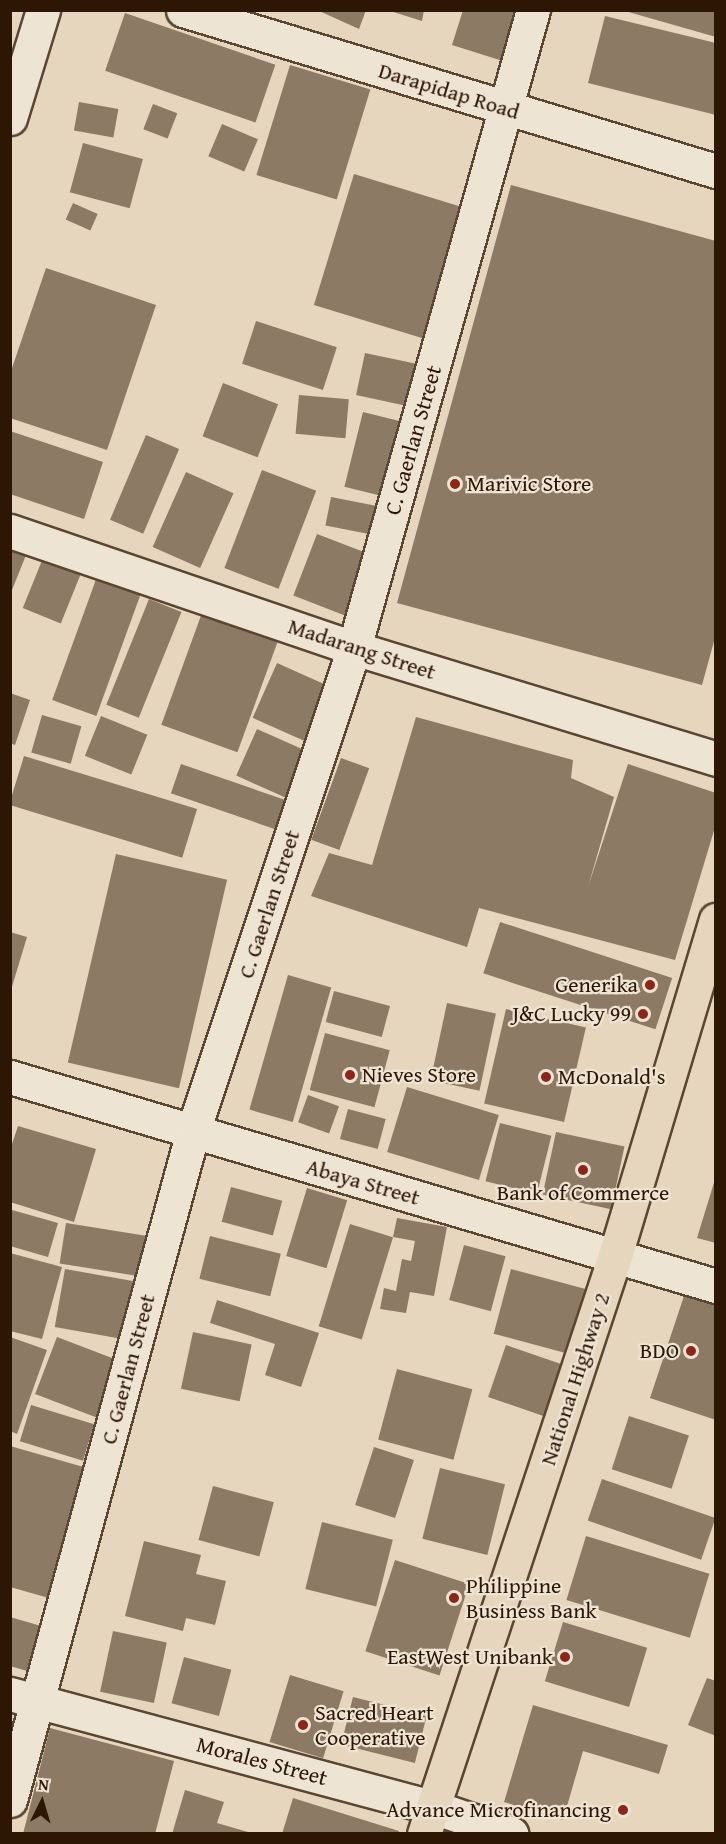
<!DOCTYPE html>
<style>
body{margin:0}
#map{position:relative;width:726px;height:1844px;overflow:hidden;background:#e5d6bd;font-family:"Gentium Book Plus",serif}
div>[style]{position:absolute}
.building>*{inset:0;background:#8d7a64;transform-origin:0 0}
.roads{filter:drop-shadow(2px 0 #5b4632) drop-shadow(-2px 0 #5b4632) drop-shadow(0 2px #5b4632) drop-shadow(0 -2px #5b4632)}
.minor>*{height:33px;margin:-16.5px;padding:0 16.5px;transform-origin:16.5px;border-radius:16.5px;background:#eee4d4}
.tertiary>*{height:33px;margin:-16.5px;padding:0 16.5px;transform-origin:16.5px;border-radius:16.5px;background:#eee4d4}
.primary>*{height:33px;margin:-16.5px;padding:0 16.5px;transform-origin:16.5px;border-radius:16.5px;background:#e5d6bd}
.dots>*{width:16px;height:16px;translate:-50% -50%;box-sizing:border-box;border:3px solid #eee4d4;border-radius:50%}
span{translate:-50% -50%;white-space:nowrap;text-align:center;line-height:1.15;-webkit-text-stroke:4.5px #eee4d4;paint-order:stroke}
.street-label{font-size:22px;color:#2d1603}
.poi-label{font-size:22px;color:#2d1603}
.left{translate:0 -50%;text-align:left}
.right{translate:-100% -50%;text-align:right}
.frame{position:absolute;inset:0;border:12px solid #2d1603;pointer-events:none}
.north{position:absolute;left:12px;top:1772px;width:60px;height:60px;-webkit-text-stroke:4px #eee4d4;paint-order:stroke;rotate:5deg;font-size:16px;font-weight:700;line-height:24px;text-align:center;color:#2d1603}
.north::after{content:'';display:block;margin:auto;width:21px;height:27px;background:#2d1603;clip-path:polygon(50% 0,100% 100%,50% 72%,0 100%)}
</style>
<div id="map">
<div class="building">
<div style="clip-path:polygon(317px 10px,366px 10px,359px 29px)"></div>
<div style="clip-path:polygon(387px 10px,424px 10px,422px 21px)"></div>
<div style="clip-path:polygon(463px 10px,528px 10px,512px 64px,452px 45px)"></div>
<div style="clip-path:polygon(625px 10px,716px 10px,716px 37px,625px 11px)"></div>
<div style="left:125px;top:13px;width:159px;height:61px;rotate:19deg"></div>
<div style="clip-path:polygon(605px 16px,716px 43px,716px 115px,588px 83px)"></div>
<div style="left:290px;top:65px;width:84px;height:115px;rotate:17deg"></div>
<div style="left:79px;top:102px;width:40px;height:29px;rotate:10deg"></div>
<div style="left:153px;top:104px;width:26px;height:27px;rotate:21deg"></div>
<div style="left:222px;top:124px;width:39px;height:35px;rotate:23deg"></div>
<div style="left:83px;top:143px;width:62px;height:51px;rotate:15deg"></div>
<div style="left:354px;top:174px;width:124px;height:137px;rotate:17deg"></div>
<div style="clip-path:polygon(511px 185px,716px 241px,716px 634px,702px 685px,397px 603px)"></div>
<div style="left:73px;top:203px;width:27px;height:18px;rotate:24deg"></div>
<div style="clip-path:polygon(46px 268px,156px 305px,107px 450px,10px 418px,10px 374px)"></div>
<div style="left:256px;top:321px;width:85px;height:45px;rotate:18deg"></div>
<div style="left:365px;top:353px;width:51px;height:43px;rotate:12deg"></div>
<div style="left:223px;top:383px;width:59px;height:57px;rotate:21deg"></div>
<div style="left:299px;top:395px;width:50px;height:39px;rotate:5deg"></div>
<div style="left:363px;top:412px;width:49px;height:77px;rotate:14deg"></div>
<div style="clip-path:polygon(10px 431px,103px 462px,84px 519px,10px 494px)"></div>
<div style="left:146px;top:435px;width:36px;height:92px;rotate:23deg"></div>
<div style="left:262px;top:470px;width:58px;height:105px;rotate:21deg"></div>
<div style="left:186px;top:472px;width:52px;height:82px;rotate:24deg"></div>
<div style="left:331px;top:497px;width:52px;height:29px;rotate:11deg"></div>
<div style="left:317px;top:534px;width:58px;height:66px;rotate:21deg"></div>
<div style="clip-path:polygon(10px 543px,28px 550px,10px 595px)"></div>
<div style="left:43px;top:558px;width:41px;height:54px;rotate:22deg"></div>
<div style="left:98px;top:574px;width:47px;height:134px;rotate:20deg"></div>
<div style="left:149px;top:599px;width:35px;height:114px;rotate:22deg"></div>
<div style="left:203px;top:610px;width:81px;height:122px;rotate:20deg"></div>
<div style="left:277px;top:663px;width:60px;height:60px;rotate:24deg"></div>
<div style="clip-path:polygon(10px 693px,30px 700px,15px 745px,10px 743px)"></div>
<div style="left:42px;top:715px;width:41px;height:39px;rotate:16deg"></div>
<div style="left:101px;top:716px;width:50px;height:43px;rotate:22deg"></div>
<div style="clip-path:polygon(416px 717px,573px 760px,571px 778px,614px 797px,588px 887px,628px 764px,716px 793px,716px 824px,675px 960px,479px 908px,467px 947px,311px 896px,329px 853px,372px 865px)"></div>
<div style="left:257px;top:729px;width:61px;height:51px;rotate:24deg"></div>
<div style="left:24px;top:756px;width:181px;height:51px;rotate:17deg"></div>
<div style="left:341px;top:758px;width:30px;height:87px;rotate:20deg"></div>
<div style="left:181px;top:764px;width:118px;height:31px;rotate:19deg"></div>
<div style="left:116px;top:854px;width:114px;height:214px;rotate:13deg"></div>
<div style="left:500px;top:922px;width:181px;height:54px;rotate:18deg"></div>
<div style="clip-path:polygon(10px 932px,27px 937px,11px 990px,10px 990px)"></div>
<div style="left:288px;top:975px;width:45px;height:140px;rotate:16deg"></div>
<div style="left:334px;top:991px;width:58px;height:32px;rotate:15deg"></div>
<div style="left:447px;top:1003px;width:50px;height:79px;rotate:12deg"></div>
<div style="left:506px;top:1009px;width:82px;height:97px;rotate:13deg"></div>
<div style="left:325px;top:1033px;width:67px;height:59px;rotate:15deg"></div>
<div style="left:407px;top:1087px;width:96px;height:68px;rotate:17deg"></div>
<div style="left:308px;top:1095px;width:33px;height:29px;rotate:20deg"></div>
<div style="left:348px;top:1109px;width:39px;height:31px;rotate:15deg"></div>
<div style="left:500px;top:1123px;width:53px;height:60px;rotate:14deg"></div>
<div style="clip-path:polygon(18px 1126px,96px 1149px,74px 1222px,10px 1202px,10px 1150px)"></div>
<div style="left:556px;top:1132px;width:70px;height:64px;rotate:12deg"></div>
<div style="clip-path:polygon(716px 1176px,716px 1243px,697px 1238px)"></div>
<div style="left:231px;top:1187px;width:53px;height:36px;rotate:15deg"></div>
<div style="left:307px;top:1188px;width:42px;height:71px;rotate:17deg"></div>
<div style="clip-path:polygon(12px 1210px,58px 1223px,48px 1257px,10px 1246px)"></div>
<div style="clip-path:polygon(397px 1218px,447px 1227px,434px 1296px,410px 1292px,406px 1313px,380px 1309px,384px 1288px,396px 1291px,402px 1259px,411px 1261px,415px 1241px,393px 1237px)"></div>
<div style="left:66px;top:1223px;width:84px;height:41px;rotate:9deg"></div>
<div style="left:350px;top:1224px;width:45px;height:107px;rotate:17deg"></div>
<div style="left:210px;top:1236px;width:73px;height:44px;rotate:14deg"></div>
<div style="left:464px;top:1245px;width:43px;height:57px;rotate:15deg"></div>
<div style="clip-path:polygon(10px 1253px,62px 1267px,42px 1339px,10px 1331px)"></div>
<div style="left:65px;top:1269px;width:76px;height:59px;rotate:10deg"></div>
<div style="left:511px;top:1269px;width:82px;height:67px;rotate:15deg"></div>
<div style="clip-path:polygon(685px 1293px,716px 1303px,716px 1420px,650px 1398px)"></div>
<div style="clip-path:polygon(217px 1300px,319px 1333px,301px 1387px,265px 1375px,275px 1344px,210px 1323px)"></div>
<div style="left:193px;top:1332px;width:60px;height:58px;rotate:12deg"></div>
<div style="clip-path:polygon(10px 1337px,47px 1350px,17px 1434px,10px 1431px)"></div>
<div style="left:57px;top:1337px;width:68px;height:61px;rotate:21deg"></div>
<div style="left:506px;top:1345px;width:72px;height:55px;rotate:19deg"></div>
<div style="left:397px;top:1369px;width:78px;height:73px;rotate:15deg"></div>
<div style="left:31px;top:1405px;width:66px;height:38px;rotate:17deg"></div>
<div style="left:629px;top:1416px;width:63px;height:56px;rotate:18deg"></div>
<div style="clip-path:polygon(10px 1446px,87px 1468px,49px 1598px,10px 1587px)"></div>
<div style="left:374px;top:1447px;width:42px;height:61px;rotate:18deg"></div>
<div style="left:440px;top:1468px;width:67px;height:73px;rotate:14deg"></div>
<div style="left:602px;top:1479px;width:120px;height:44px;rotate:19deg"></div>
<div style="left:213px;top:1486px;width:63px;height:56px;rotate:15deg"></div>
<div style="left:322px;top:1522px;width:73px;height:69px;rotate:14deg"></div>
<div style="left:586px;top:1536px;width:129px;height:67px;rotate:17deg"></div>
<div style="clip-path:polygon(144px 1541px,201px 1555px,196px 1574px,226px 1581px,215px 1625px,186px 1618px,183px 1631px,125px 1616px)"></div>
<div style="left:395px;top:1560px;width:78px;height:96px;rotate:18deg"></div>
<div style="clip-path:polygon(10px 1617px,55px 1630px,41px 1675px,10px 1666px)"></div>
<div style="left:563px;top:1622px;width:88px;height:62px;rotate:17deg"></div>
<div style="left:113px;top:1631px;width:55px;height:62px;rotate:12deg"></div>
<div style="left:184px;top:1657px;width:49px;height:48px;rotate:15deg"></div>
<div style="left:290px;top:1675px;width:56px;height:70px;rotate:17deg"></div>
<div style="clip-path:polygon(707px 1678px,716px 1681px,716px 1736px,688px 1725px)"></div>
<div style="left:353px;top:1697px;width:76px;height:49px;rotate:14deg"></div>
<div style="clip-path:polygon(533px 1705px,668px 1745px,659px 1774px,583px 1751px,563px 1820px,504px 1802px)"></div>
<div style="clip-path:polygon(50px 1728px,174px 1761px,155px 1834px,23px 1834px)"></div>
<div style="clip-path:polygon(185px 1790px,224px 1802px,217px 1823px,255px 1834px,172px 1834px)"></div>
<div style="clip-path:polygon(293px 1798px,399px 1831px,398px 1834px,282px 1834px)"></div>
</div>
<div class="roads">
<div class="minor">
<div style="left:10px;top:118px;width:113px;rotate:-73deg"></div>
<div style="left:10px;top:531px;width:363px;rotate:18.8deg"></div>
<div style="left:354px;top:648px;width:379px;rotate:17deg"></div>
<div style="left:10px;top:1077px;width:736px;rotate:16.49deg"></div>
<div style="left:10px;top:1694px;width:438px;rotate:15deg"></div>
<div style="left:433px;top:1807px;width:83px;rotate:18.9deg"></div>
<div style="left:10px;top:1800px;width:694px;rotate:-74.7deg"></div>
<div style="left:193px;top:1131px;width:509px;rotate:-71.57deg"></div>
<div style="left:354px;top:648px;width:663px;rotate:-74.33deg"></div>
</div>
<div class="tertiary">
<div style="left:183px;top:10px;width:557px;rotate:16.81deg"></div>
</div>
<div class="primary">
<div style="left:424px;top:1834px;width:609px;rotate:-71.71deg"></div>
<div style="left:615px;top:1256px;width:351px;rotate:-73.3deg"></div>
</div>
</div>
<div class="dots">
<div style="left:455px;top:484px;background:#8f2418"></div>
<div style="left:650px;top:985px;background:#8f2418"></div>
<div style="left:643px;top:1014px;background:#8f2418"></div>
<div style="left:350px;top:1075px;background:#8f2418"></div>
<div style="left:546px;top:1077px;background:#8f2418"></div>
<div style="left:583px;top:1170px;background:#8f2418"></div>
<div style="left:691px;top:1351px;background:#8f2418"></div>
<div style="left:454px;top:1598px;background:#8f2418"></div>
<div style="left:565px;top:1657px;background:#8f2418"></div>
<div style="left:303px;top:1725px;background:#8f2418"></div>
<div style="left:623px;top:1810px;background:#8f2418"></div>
</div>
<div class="street-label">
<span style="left:449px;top:91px;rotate:17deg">Darapidap Road</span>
<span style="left:413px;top:440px;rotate:-74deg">C. Gaerlan Street</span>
<span style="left:362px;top:649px;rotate:18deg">Madarang Street</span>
<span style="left:269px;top:904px;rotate:-72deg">C. Gaerlan Street</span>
<span style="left:363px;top:1182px;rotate:16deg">Abaya Street</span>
<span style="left:128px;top:1369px;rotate:-75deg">C. Gaerlan Street</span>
<span style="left:575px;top:1379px;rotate:-72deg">National Highway 2</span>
<span style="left:262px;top:1761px;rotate:15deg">Morales Street</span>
</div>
<div class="poi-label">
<span class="left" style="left:467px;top:484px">Marivic Store</span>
<span class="right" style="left:638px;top:985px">Generika</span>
<span class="right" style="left:631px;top:1014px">J&amp;C Lucky 99</span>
<span class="left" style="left:362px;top:1075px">Nieves Store</span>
<span class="left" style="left:558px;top:1077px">McDonald's</span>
<span style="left:583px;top:1193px">Bank of Commerce</span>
<span class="right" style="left:679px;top:1351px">BDO</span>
<span class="left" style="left:466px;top:1598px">Philippine<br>Business Bank</span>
<span class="right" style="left:553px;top:1657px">EastWest Unibank</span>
<span class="left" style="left:315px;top:1725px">Sacred Heart<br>Cooperative</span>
<span class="right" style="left:611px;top:1810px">Advance Microfinancing</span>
</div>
<div class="frame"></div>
<div class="north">N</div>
</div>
